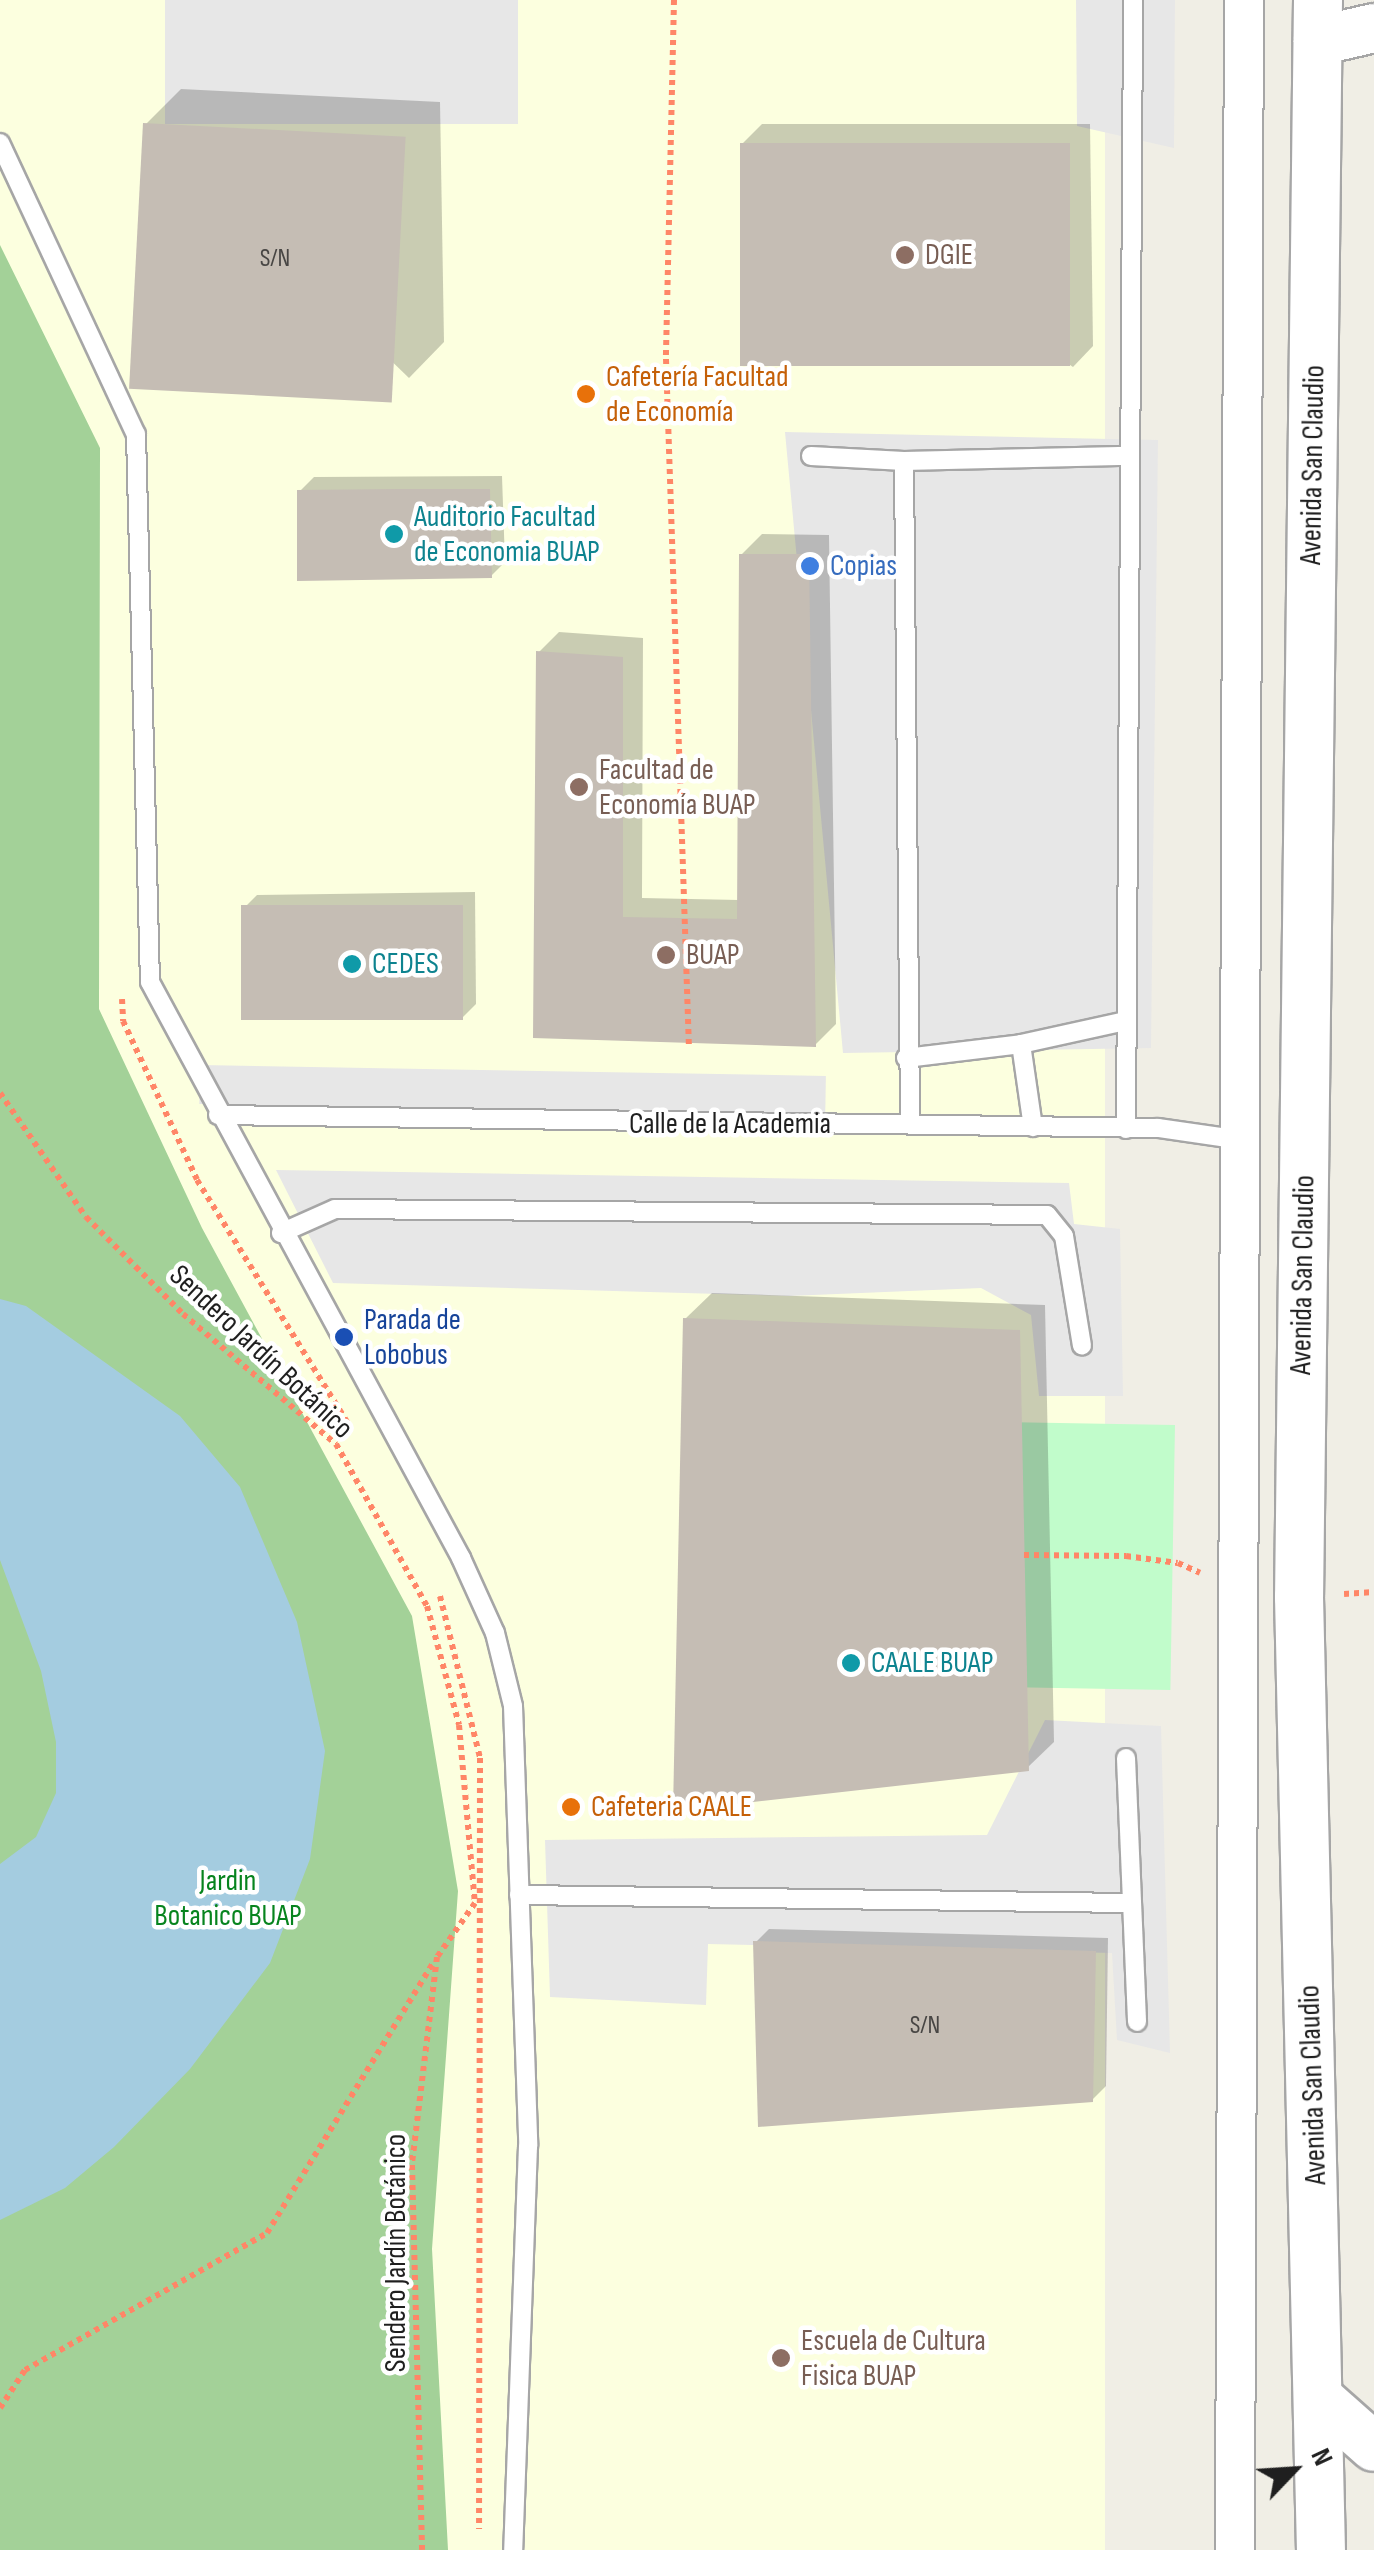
<!DOCTYPE html>
<meta charset="utf-8">
<style>
body{margin:0}
#map{position:relative;width:1374px;height:2550px;overflow:hidden;background:#f0eee5;font-family:"Sofia Sans Condensed",sans-serif}
div>[style]{position:absolute}
.education>*{inset:0;background:#fcffdf;transform-origin:0 0}
.forest>*{inset:0;background:#a3d198}
.park>*{inset:0;background:#c1fccb;transform-origin:0 0}
.parking>*{inset:0;background:#e7e7e7;transform-origin:0 0}
.water>*{inset:0;background:#a4cce0}
.shadow>*{inset:0;background:#0003}
.building>*{inset:0;background:#c5bdb4;transform-origin:0 0}
.path>*{height:6px;margin-top:-3px;transform-origin:0;background:repeating-linear-gradient(90deg,#ff8667 0 5px,transparent 0 10px)}
.roads{filter:drop-shadow(2px 0 #a6a6a6) drop-shadow(-2px 0 #a6a6a6) drop-shadow(0 2px #a6a6a6) drop-shadow(0 -2px #a6a6a6)}
.service>*{height:18px;margin:-9px;padding:0 9px;transform-origin:9px;border-radius:9px;background:#fff}
.minor>*{height:38px;margin:-19px;padding:0 19px;transform-origin:19px;border-radius:19px;background:#fff}
.tertiary>*{height:48px;margin:-24px;padding:0 24px;transform-origin:24px;border-radius:24px;background:#fff}
.dots>*{width:28px;height:28px;translate:-50% -50%;box-sizing:border-box;border:5px solid #fff;border-radius:50%}
span{translate:-50% -50%;white-space:nowrap;text-align:center;line-height:1.15;-webkit-text-stroke:9px #fff;paint-order:stroke}
.number-label{font-size:25px;color:#484644}
.number-label span{-webkit-text-stroke-width:0}
.education-label{font-size:30px;color:#785e54}
.left{translate:0 -50%;text-align:left}
.food-label{font-size:30px;color:#c56008}
.street-label{font-size:30px;color:#1f1f1f}
.culture-label{font-size:30px;color:#0d838f}
.shop-label{font-size:30px;color:#366cbe}
.transit-label{font-size:30px;color:#164399}
.park-label{font-size:30px;color:#07841e}
.north{position:absolute;left:1244px;top:2420px;width:100px;height:100px;-webkit-text-stroke:8px #fff;paint-order:stroke;rotate:65deg;font-size:28px;font-weight:700;line-height:40px;text-align:center;color:#1f1f1f}
.north::after{content:'';display:block;margin:auto;width:35px;height:45px;background:#1f1f1f;clip-path:polygon(50% 0,100% 100%,50% 72%,0 100%)}
</style>
<div id="map">
<div class="education">
<div style="left:0;top:0;width:1105px;height:2550px"></div>
</div>
<div class="forest">
<div style="clip-path:polygon(0 245px,100px 448px,99px 1009px,202px 1228px,412px 1616px,458px 1891px,432px 2249px,448px 2550px,0 2550px)"></div>
</div>
<div class="park">
<div style="left:1175px;top:1425px;width:265px;height:198px;rotate:91deg"></div>
</div>
<div class="parking">
<div style="left:165px;top:0;width:353px;height:124px"></div>
<div style="clip-path:polygon(1076px 0,1175px 0,1174px 148px,1077px 126px)"></div>
<div style="clip-path:polygon(785px 432px,1158px 440px,1151px 1048px,843px 1053px)"></div>
<div style="left:200px;top:1065px;width:626px;height:39px;rotate:1deg"></div>
<div style="clip-path:polygon(276px 1170px,1069px 1183px,1074px 1224px,1120px 1229px,1123px 1396px,1039px 1396px,1031px 1315px,981px 1288px,789px 1296px,333px 1283px)"></div>
<div style="clip-path:polygon(1045px 1720px,1161px 1726px,1170px 2053px,1117px 2040px,1112px 1953px,708px 1944px,706px 2005px,550px 1997px,545px 1840px,987px 1835px)"></div>
</div>
<div class="water">
<div style="clip-path:polygon(0 1299px,26px 1306px,180px 1416px,240px 1487px,297px 1622px,325px 1751px,310px 1859px,270px 1963px,190px 2069px,114px 2147px,65px 2188px,0 2220px,0 1864px,36px 1837px,56px 1793px,56px 1742px,41px 1671px,0 1560px)"></div>
</div>
<div class="shadow">
<div style="clip-path:polygon(181px 89px,440px 102px,444px 342px,409px 378px,146px 124px)"></div>
<div style="clip-path:polygon(762px 124px,1090px 124px,1093px 346px,1073px 367px,742px 144px)"></div>
<div style="clip-path:polygon(502px 476px,505px 562px,491px 576px,300px 491px,314px 477px)"></div>
<div style="clip-path:polygon(762px 534px,829px 535px,836px 1024px,815px 1045px,535px 1035px,538px 653px,559px 632px,643px 638px,642px 898px,739px 900px,741px 555px)"></div>
<div style="clip-path:polygon(475px 892px,476px 1004px,462px 1018px,243px 909px,257px 895px)"></div>
<div style="clip-path:polygon(712px 1293px,1045px 1305px,1054px 1742px,1027px 1768px,685px 1319px)"></div>
<div style="clip-path:polygon(769px 1929px,1108px 1938px,1106px 2086px,1092px 2100px,756px 1942px)"></div>
</div>
<div class="building">
<div style="left:143px;top:123px;width:263px;height:266px;rotate:3deg"></div>
<div style="left:740px;top:143px;width:330px;height:223px"></div>
<div style="clip-path:polygon(398px 489px,490px 489px,492px 578px,297px 581px,297px 490px)"></div>
<div style="clip-path:polygon(739px 554px,809px 554px,816px 1047px,533px 1038px,536px 651px,623px 657px,623px 917px,737px 919px)"></div>
<div style="left:463px;top:905px;width:115px;height:222px;rotate:90deg"></div>
<div style="clip-path:polygon(683px 1318px,1020px 1330px,1029px 1771px,673px 1811px)"></div>
<div style="clip-path:polygon(753px 1941px,1096px 1951px,1093px 2102px,758px 2127px)"></div>
</div>
<div class="path">
<div style="left:674px;top:0;width:359px;rotate:91.3deg"></div>
<div style="left:666px;top:359px;width:690px;rotate:88.09deg"></div>
<div style="left:122px;top:999px;width:22px;rotate:87deg"></div>
<div style="left:123px;top:1021px;width:175px;rotate:65deg"></div>
<div style="left:197px;top:1180px;width:291px;rotate:58.2deg"></div>
<div style="left:0;top:1093px;width:151px;rotate:55.3deg"></div>
<div style="left:86px;top:1217px;width:137px;rotate:45deg"></div>
<div style="left:183px;top:1314px;width:201px;rotate:40.4deg"></div>
<div style="left:336px;top:1444px;width:186px;rotate:60.7deg"></div>
<div style="left:427px;top:1606px;width:123px;rotate:74.9deg"></div>
<div style="left:459px;top:1725px;width:179px;rotate:84.9deg"></div>
<div style="left:475px;top:1903px;width:66px;rotate:125.1deg"></div>
<div style="left:437px;top:1957px;width:209px;rotate:96.9deg"></div>
<div style="left:412px;top:2165px;width:385px;rotate:88.5deg"></div>
<div style="left:1024px;top:1555px;width:102px;rotate:0.6deg"></div>
<div style="left:1126px;top:1556px;width:52px;rotate:7.7deg"></div>
<div style="left:1178px;top:1563px;width:24px;rotate:24deg"></div>
<div style="left:1344px;top:1594px;width:30px;rotate:-4deg"></div>
<div style="left:440px;top:1596px;width:167px;rotate:76.1deg"></div>
<div style="left:480px;top:1758px;width:771px;rotate:90.07deg"></div>
<div style="left:0;top:2408px;width:45px;rotate:-56.7deg"></div>
<div style="left:25px;top:2370px;width:278px;rotate:-29.5deg"></div>
<div style="left:267px;top:2233px;width:318px;rotate:-58.4deg"></div>
</div>
<div class="roads">
<div class="service">
<div style="left:0;top:143px;width:321px;rotate:65deg"></div>
<div style="left:136px;top:434px;width:548px;rotate:88.54deg"></div>
<div style="left:150px;top:982px;width:655px;rotate:61.63deg"></div>
<div style="left:461px;top:1558px;width:82px;rotate:65.6deg"></div>
<div style="left:495px;top:1633px;width:75px;rotate:76.1deg"></div>
<div style="left:513px;top:1706px;width:440px;rotate:88deg"></div>
<div style="left:528px;top:2146px;width:404px;rotate:92.1deg"></div>
<div style="left:811px;top:456px;width:93px;rotate:3.1deg"></div>
<div style="left:904px;top:461px;width:226px;rotate:-1.3deg"></div>
<div style="left:904px;top:461px;width:663px;rotate:89.48deg"></div>
<div style="left:1021px;top:1044px;width:84px;rotate:81.8deg"></div>
<div style="left:906px;top:1058px;width:116px;rotate:-6.9deg"></div>
<div style="left:1021px;top:1044px;width:107px;rotate:-12.4deg"></div>
<div style="left:218px;top:1115px;width:940px;rotate:0.79deg"></div>
<div style="left:1158px;top:1128px;width:84px;rotate:8.2deg"></div>
<div style="left:1126px;top:1129px;width:1129px;rotate:-89.64deg"></div>
<div style="left:281px;top:1233px;width:59px;rotate:-24deg"></div>
<div style="left:335px;top:1209px;width:712px;rotate:0.48deg"></div>
<div style="left:1047px;top:1215px;width:27px;rotate:51deg"></div>
<div style="left:1064px;top:1236px;width:111px;rotate:80.7deg"></div>
<div style="left:1126px;top:1758px;width:264px;rotate:87.6deg"></div>
<div style="left:519px;top:1895px;width:612px;rotate:0.75deg"></div>
</div>
<div class="minor">
<div style="left:1235px;top:2550px;width:2550px;rotate:-89.8deg"></div>
</div>
<div class="tertiary">
<div style="left:1318px;top:0;width:1597px;rotate:90.68deg"></div>
<div style="left:1299px;top:1597px;width:953px;rotate:88.68deg"></div>
<div style="left:1318px;top:41px;width:57px;rotate:-13.1deg"></div>
<div style="left:1322px;top:2401px;width:69px;rotate:41.5deg"></div>
</div>
</div>
<div class="dots">
<div style="left:905px;top:255px;background:#8d6e63"></div>
<div style="left:586px;top:394px;background:#e8710a"></div>
<div style="left:394px;top:534px;background:#0f9aa8"></div>
<div style="left:810px;top:566px;background:#3f7fe0"></div>
<div style="left:579px;top:787px;background:#8d6e63"></div>
<div style="left:666px;top:955px;background:#8d6e63"></div>
<div style="left:352px;top:964px;background:#0f9aa8"></div>
<div style="left:344px;top:1337px;background:#1a4fb4"></div>
<div style="left:851px;top:1663px;background:#0f9aa8"></div>
<div style="left:571px;top:1807px;background:#e8710a"></div>
<div style="left:781px;top:2358px;background:#8d6e63"></div>
</div>
<div class="number-label">
<span style="left:275px;top:259px">S/N</span>
<span style="left:925px;top:2026px">S/N</span>
</div>
<div class="education-label">
<span class="left" style="left:925px;top:255px">DGIE</span>
<span class="left" style="left:599px;top:787px">Facultad de<br>Economía BUAP</span>
<span class="left" style="left:686px;top:955px">BUAP</span>
<span class="left" style="left:801px;top:2358px">Escuela de Cultura<br>Fisica BUAP</span>
</div>
<div class="food-label">
<span class="left" style="left:606px;top:394px">Cafetería Facultad<br>de Economía</span>
<span class="left" style="left:591px;top:1807px">Cafeteria CAALE</span>
</div>
<div class="street-label">
<span style="left:1313px;top:465px;rotate:-89deg">Avenida San Claudio</span>
<span style="left:730px;top:1124px">Calle de la Academia</span>
<span style="left:1303px;top:1275px;rotate:-89deg">Avenida San Claudio</span>
<span style="left:261px;top:1352px;rotate:43deg">Sendero Jardín Botánico</span>
<span style="left:1313px;top:2085px;rotate:-92deg">Avenida San Claudio</span>
<span style="left:396px;top:2253px;rotate:-90deg">Sendero Jardín Botánico</span>
</div>
<div class="culture-label">
<span class="left" style="left:414px;top:534px">Auditorio Facultad<br>de Economia BUAP</span>
<span class="left" style="left:372px;top:964px">CEDES</span>
<span class="left" style="left:871px;top:1663px">CAALE BUAP</span>
</div>
<div class="shop-label">
<span class="left" style="left:830px;top:566px">Copias</span>
</div>
<div class="transit-label">
<span class="left" style="left:364px;top:1337px">Parada de<br>Lobobus</span>
</div>
<div class="park-label">
<span style="left:228px;top:1898px">Jardin<br>Botanico BUAP</span>
</div>
<div class="north">N</div>
</div>
